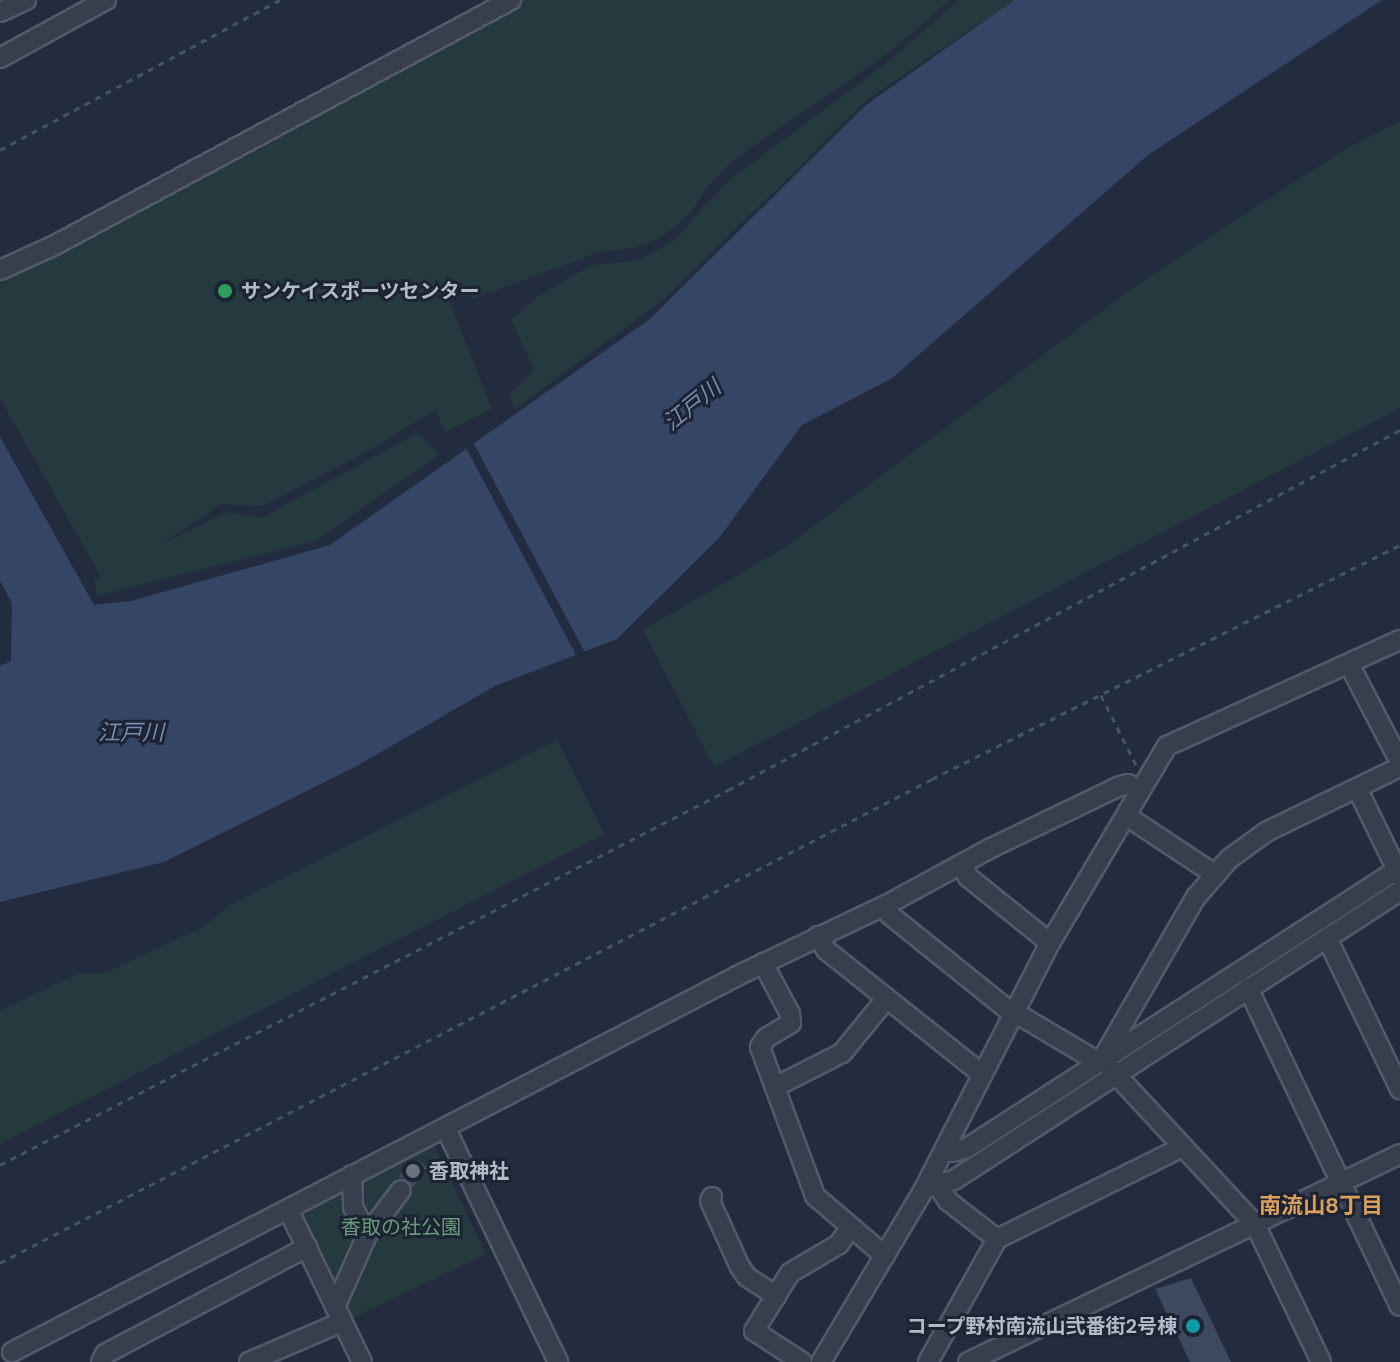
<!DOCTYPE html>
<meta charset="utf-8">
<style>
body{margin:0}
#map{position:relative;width:1400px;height:1362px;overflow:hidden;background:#222c3e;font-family:"DM Sans","Noto Sans JP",sans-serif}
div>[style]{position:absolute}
.green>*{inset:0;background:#243a3f}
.water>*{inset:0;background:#354566}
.pier>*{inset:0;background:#222c3e;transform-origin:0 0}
.stream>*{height:4px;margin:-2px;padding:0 2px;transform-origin:2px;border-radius:2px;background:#354566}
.building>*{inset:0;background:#3e485e}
.path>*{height:3px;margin-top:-1.5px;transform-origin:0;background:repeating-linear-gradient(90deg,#42575c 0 6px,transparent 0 12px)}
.roads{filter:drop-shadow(2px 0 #525969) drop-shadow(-2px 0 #525969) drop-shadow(0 2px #525969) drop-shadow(0 -2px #525969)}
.minor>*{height:18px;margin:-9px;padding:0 9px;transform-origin:9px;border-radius:9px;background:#373e4e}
.dots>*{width:22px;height:22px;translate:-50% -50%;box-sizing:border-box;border:4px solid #1c2333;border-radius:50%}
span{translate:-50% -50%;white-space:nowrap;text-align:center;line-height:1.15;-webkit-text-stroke:6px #1c2333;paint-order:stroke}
.poi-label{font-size:20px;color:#b2b9c9;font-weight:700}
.left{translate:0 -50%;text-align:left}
.right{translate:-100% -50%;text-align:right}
.park-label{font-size:20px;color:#689b79}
.water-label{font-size:22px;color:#798cb2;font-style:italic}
.neighbourhood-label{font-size:22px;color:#d99f5d;font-weight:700}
</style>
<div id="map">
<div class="green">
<div style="clip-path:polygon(494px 0,950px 0,890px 52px,732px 161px,708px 186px,689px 215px,660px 238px,635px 248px,603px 251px,473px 299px,460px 287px,453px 288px,447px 295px,492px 409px,446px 432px,435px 410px,363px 454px,262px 506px,221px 504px,160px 545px,227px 512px,261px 518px,418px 433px,439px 455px,315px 541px,97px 596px,94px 580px,101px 577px,0 398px,0 262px)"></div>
<div style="clip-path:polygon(959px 0,1014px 0,868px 99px,665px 298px,514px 410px,509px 396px,534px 369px,511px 320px,538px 296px,592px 265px,640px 260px,674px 240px,726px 183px,888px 62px)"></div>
<div style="clip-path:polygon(1400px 121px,1400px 408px,714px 767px,643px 630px,784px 548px,1137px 285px,1342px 151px)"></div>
<div style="clip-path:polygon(557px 740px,604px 834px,0 1144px,0 1011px,79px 973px,103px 974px,203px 927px,230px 905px)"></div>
<div style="clip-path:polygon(435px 1147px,486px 1254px,349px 1320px,297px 1210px,406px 1156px)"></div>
</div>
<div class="water">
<div style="clip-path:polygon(1014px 0,1382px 0,1148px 155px,891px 379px,802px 425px,719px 538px,617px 639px,495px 686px,355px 767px,164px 862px,0 902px,0 666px,11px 661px,12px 603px,0 581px,0 437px,94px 605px,131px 601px,330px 545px,650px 319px,866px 105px)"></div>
</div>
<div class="pier">
<div style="left:472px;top:440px;width:244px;height:9px;rotate:62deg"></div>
</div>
<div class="stream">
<div style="left:943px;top:1175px;width:140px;rotate:-33deg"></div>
</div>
<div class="building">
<div style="clip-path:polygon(418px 1160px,428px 1168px,413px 1187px,398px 1176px)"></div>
<div style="clip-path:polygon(1191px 1278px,1231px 1362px,1190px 1362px,1155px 1289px)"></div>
</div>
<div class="path">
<div style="left:0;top:150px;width:318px;rotate:-28.2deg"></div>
<div style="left:1101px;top:695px;width:80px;rotate:63.4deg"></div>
<div style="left:0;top:1165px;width:819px;rotate:-27.25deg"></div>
<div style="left:728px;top:790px;width:762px;rotate:-28.18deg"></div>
<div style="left:0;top:1263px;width:1050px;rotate:-27.44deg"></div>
<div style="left:932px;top:779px;width:523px;rotate:-26.57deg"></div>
</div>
<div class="roads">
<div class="minor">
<div style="left:0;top:12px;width:29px;rotate:-25deg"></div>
<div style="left:0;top:58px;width:121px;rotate:-28.7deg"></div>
<div style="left:0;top:270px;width:60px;rotate:-24.4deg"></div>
<div style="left:55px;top:245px;width:518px;rotate:-28.25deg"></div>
<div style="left:1349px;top:664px;width:110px;rotate:62.5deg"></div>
<div style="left:1357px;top:788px;width:98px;rotate:64deg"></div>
<div style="left:1128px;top:817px;width:103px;rotate:33.5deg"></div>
<div style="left:963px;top:864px;width:14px;rotate:69deg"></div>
<div style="left:968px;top:877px;width:105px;rotate:38.8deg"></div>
<div style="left:886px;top:905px;width:11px;rotate:68deg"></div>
<div style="left:890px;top:915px;width:158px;rotate:38.8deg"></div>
<div style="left:818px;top:936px;width:16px;rotate:60deg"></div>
<div style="left:826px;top:950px;width:199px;rotate:38.5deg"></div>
<div style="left:1327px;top:938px;width:168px;rotate:64.2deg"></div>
<div style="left:763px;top:963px;width:58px;rotate:62.1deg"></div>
<div style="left:790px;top:1014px;width:9px;rotate:84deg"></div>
<div style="left:791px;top:1023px;width:29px;rotate:149deg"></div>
<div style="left:766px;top:1038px;width:11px;rotate:124deg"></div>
<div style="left:760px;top:1047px;width:159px;rotate:69.7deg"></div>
<div style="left:815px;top:1196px;width:92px;rotate:40.6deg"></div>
<div style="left:1248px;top:988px;width:352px;rotate:64.5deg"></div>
<div style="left:1014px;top:1012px;width:100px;rotate:30.7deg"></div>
<div style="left:1100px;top:1063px;width:192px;rotate:-60deg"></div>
<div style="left:1196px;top:897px;width:50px;rotate:-49deg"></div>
<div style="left:1229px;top:859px;width:46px;rotate:-36.1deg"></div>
<div style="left:1266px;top:832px;width:149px;rotate:-25.9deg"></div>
<div style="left:1108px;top:1066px;width:216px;rotate:47.1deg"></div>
<div style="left:1255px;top:1224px;width:153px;rotate:64.4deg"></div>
<div style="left:775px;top:1087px;width:75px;rotate:-26.9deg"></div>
<div style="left:842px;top:1053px;width:70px;rotate:-50.8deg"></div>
<div style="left:446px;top:1129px;width:259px;rotate:64.3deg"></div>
<div style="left:946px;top:1148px;width:7px;rotate:34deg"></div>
<div style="left:952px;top:1152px;width:16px;rotate:-15deg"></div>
<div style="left:967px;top:1148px;width:516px;rotate:-32.89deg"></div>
<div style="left:352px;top:1175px;width:32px;rotate:88deg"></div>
<div style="left:353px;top:1207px;width:31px;rotate:63deg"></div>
<div style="left:939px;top:1187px;width:17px;rotate:57deg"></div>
<div style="left:948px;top:1201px;width:62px;rotate:37.8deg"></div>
<div style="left:924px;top:1189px;width:31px;rotate:-17deg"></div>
<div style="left:954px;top:1180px;width:531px;rotate:-32.94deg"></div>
<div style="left:712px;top:1197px;width:4px;rotate:117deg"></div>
<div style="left:710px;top:1201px;width:72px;rotate:65.6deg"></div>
<div style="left:740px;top:1267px;width:12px;rotate:55deg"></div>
<div style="left:747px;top:1277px;width:35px;rotate:33deg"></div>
<div style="left:288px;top:1209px;width:170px;rotate:64.2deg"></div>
<div style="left:335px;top:1307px;width:79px;rotate:-66deg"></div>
<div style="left:367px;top:1235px;width:56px;rotate:-52.9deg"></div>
<div style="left:12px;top:1352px;width:817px;rotate:-27.41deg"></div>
<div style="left:737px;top:976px;width:165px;rotate:-25.5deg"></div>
<div style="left:886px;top:905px;width:119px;rotate:-28.5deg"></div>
<div style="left:991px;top:848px;width:143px;rotate:-25.7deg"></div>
<div style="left:1120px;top:786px;width:8px;rotate:-14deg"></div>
<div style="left:1128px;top:784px;width:14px;rotate:34deg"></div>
<div style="left:101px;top:1362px;width:9px;rotate:-63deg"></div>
<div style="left:105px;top:1354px;width:229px;rotate:-27.9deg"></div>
<div style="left:249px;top:1362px;width:101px;rotate:-23.3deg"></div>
<div style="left:802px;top:1362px;width:57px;rotate:-147.1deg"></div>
<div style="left:754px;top:1331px;width:68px;rotate:-58.2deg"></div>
<div style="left:790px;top:1273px;width:57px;rotate:-30.6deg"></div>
<div style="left:839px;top:1244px;width:21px;rotate:-55deg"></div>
<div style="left:821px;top:1362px;width:201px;rotate:-59.2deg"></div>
<div style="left:924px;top:1189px;width:276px;rotate:-62.9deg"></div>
<div style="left:1050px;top:943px;width:229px;rotate:-59.3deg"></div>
<div style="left:1167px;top:746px;width:256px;rotate:-24.5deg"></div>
<div style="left:928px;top:1362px;width:141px;rotate:-60.7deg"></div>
<div style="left:997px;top:1239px;width:207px;rotate:-26.4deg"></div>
<div style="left:968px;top:1362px;width:479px;rotate:-25.7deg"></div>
</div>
</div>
<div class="dots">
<div style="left:225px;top:291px;background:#2e9e5b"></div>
<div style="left:413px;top:1171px;background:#6b7280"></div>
<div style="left:1193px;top:1326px;background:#0f9aa8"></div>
</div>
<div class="poi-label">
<span class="left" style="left:241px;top:291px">サンケイスポーツセンター</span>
<span class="left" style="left:429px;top:1171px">香取神社</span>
<span class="right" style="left:1177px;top:1326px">コープ野村南流山弐番街2号棟</span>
</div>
<div class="park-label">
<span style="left:401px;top:1227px">香取の社公園</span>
</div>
<div class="water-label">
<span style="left:692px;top:405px;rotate:-39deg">江戸川</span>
<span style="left:131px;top:733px">江戸川</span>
</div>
<div class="neighbourhood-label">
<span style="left:1321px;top:1206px">南流山8丁目</span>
</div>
</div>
